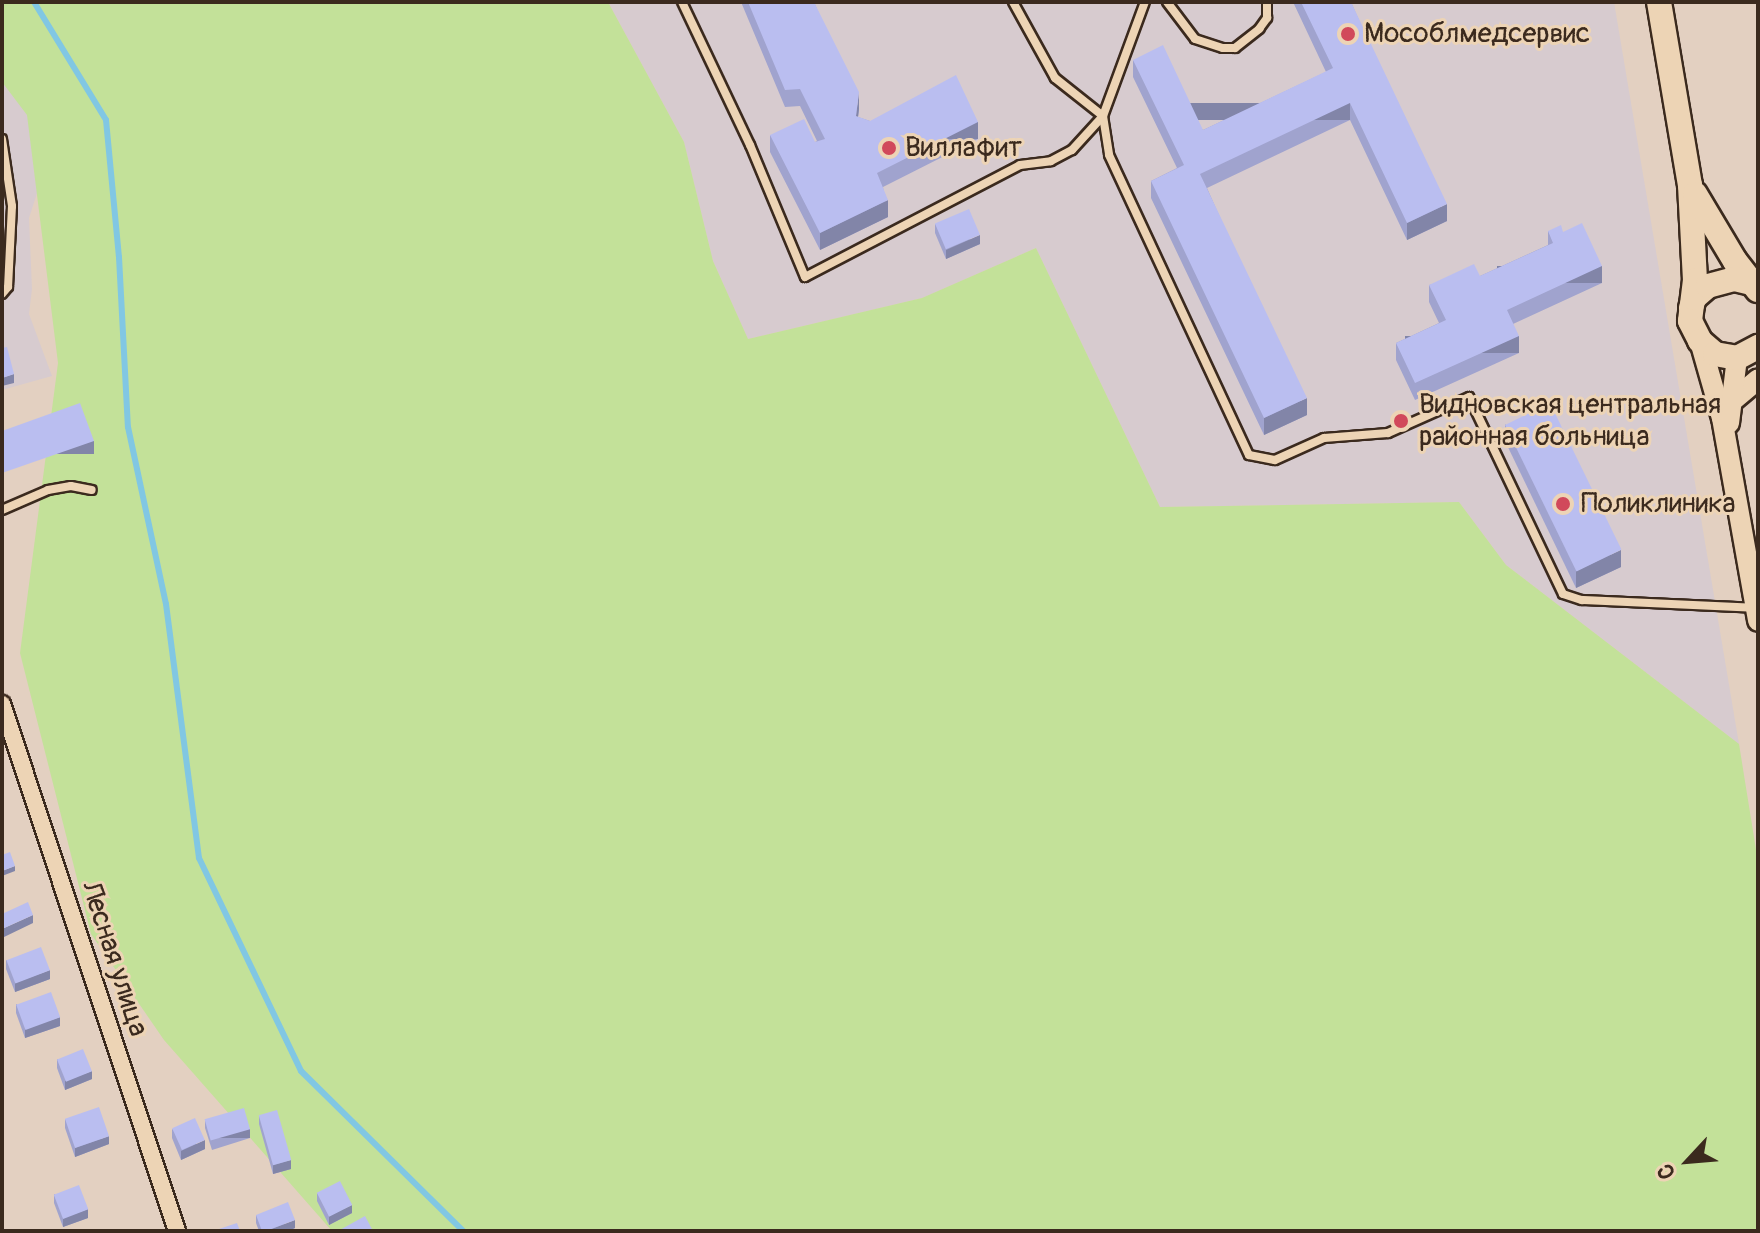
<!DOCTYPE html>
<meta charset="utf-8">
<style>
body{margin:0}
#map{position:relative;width:1760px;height:1233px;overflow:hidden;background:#e3d0c1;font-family:Pangolin,sans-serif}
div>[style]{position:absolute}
.built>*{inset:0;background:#d7cbcf}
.green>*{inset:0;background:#c3e199}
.stream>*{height:6px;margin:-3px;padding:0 3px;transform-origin:3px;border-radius:3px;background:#81c7e3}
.roads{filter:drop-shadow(2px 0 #3b2a1e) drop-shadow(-2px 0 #3b2a1e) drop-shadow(0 2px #3b2a1e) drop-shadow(0 -2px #3b2a1e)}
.service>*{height:8px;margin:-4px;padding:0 4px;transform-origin:4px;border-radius:4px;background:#edd4b5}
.minor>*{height:16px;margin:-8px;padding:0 8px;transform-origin:8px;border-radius:8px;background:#edd4b5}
.tertiary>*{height:20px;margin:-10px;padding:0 10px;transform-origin:10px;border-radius:10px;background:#edd4b5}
.secondary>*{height:24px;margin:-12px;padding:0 12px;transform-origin:12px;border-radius:12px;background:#edd4b5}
.wall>*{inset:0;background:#a0a3ce}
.shaded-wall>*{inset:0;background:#8285a8;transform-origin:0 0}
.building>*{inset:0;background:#babef0;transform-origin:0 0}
.dots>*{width:22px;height:22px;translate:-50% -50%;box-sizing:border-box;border:4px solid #edd4b5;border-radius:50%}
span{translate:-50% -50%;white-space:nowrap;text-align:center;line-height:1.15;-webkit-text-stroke:6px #edd4b5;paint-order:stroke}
.poi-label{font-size:28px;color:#3b2a1e}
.left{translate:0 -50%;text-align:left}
.street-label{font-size:28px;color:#3b2a1e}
.frame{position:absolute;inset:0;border:4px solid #3b2a1e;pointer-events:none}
.north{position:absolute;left:1648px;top:1121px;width:80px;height:80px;-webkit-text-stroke:6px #edd4b5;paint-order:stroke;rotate:244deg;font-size:22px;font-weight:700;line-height:32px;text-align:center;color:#3b2a1e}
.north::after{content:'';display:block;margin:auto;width:28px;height:36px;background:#3b2a1e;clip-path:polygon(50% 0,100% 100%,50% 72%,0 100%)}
</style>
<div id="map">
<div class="built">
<div style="clip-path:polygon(608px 2px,1614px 2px,1739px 744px,1506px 565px,1459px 502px,1160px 507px,1036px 248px,922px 298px,748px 339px,713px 261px,684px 142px)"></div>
<div style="clip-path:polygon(2px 66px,49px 156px,29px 218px,32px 289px,29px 314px,52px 376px,2px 390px)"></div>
</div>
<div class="green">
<div style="clip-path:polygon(2px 2px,608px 2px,684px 142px,713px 261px,748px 339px,922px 298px,1036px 248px,1160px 507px,1459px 502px,1506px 565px,1739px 744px,1758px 862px,1758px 1231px,332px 1231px,164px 1040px,91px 934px,20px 653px,58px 363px,27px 115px,2px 82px)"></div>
</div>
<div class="stream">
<div style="left:34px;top:2px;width:138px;rotate:58.6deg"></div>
<div style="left:106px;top:120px;width:138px;rotate:84.6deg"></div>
<div style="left:119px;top:257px;width:170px;rotate:87deg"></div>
<div style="left:128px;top:427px;width:181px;rotate:77.9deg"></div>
<div style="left:166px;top:604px;width:256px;rotate:82.6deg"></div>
<div style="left:199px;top:858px;width:236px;rotate:64.4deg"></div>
<div style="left:301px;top:1071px;width:228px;rotate:44.6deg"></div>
</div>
<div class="roads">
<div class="service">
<div style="left:682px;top:2px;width:158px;rotate:64.6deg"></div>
<div style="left:750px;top:145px;width:143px;rotate:67.4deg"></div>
<div style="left:805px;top:277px;width:242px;rotate:-27.5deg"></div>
<div style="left:1020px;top:165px;width:31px;rotate:-7deg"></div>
<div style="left:1051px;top:161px;width:24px;rotate:-28deg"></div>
<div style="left:1072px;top:150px;width:46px;rotate:-47.6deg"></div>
<div style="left:1103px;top:116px;width:121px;rotate:-69.8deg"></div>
<div style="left:1013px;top:2px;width:87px;rotate:61.1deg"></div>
<div style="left:1055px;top:78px;width:61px;rotate:38.4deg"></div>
<div style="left:1103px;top:116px;width:39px;rotate:81deg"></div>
<div style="left:1109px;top:155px;width:331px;rotate:65deg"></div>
<div style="left:1249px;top:455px;width:26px;rotate:11deg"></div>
<div style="left:1275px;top:460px;width:54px;rotate:-24.2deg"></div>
<div style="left:1324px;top:438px;width:64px;rotate:-4.5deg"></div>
<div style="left:1388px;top:433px;width:89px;rotate:-24deg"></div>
<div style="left:1469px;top:397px;width:218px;rotate:64.5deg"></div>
<div style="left:1563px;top:594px;width:20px;rotate:18deg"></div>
<div style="left:1582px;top:600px;width:173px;rotate:2.6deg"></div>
<div style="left:1167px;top:2px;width:46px;rotate:52.9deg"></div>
<div style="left:1195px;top:39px;width:29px;rotate:18deg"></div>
<div style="left:1223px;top:48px;width:12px"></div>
<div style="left:1235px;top:48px;width:31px;rotate:-38deg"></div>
<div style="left:1259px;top:29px;width:14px;rotate:-54deg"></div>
<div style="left:1267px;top:18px;width:16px;rotate:-90deg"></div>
<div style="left:2px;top:139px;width:68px;rotate:81.5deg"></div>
<div style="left:12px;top:206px;width:81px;rotate:92.8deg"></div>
<div style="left:8px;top:287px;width:9px;rotate:131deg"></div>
<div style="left:2px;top:510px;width:50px;rotate:-23.5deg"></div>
<div style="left:48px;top:490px;width:23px;rotate:-10deg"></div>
<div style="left:71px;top:486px;width:21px;rotate:11deg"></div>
</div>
<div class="minor">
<div style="left:2px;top:704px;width:555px;rotate:71.63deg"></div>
</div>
<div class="tertiary">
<div style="left:1700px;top:341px;width:80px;rotate:74.1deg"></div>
<div style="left:1722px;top:418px;width:206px;rotate:79.9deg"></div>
<div style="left:1731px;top:402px;width:35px;rotate:-40deg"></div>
<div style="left:1729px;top:423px;width:65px;rotate:-83deg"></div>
</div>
<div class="secondary">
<div style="left:1659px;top:2px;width:186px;rotate:80.4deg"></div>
<div style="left:1690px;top:185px;width:95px;rotate:87deg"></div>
<div style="left:1695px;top:280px;width:41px;rotate:97deg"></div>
<div style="left:1690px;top:321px;width:22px;rotate:63deg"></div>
<div style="left:1700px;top:341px;width:20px;rotate:41deg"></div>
<div style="left:1715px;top:354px;width:22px;rotate:10deg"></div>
<div style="left:1737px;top:358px;width:24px;rotate:-28deg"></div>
<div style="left:1695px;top:194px;width:78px;rotate:59.2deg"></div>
<div style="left:1735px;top:261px;width:37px;rotate:52deg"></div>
<div style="left:1691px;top:308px;width:10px;rotate:-73deg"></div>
<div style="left:1694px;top:298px;width:18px;rotate:-41deg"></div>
<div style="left:1708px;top:286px;width:28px;rotate:-15deg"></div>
<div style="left:1735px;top:279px;width:16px;rotate:14deg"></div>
</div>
</div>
<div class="wall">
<div style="clip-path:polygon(741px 2px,814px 2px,859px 109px,858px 117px,870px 121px,978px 139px,883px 187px,888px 217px,820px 250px,770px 152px,770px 135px,815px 142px,817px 141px,800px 106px,785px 107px)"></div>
<div style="clip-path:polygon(1293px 2px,1351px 2px,1447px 221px,1407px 240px,1350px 120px,1207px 188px,1307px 415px,1264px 435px,1151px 198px,1151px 181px,1177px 168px,1133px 77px,1133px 60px,1203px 130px,1326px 72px)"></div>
<div style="clip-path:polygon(935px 224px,980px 244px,946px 259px,935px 233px)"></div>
<div style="clip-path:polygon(1548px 231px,1563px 232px,1602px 283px,1513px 324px,1519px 353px,1415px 400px,1396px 360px,1396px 343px,1439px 323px,1429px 302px,1429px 285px,1480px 276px,1548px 245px)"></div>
<div style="clip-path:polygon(1505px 424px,1621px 567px,1576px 588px,1505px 441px)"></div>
<div style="clip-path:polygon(6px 960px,50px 979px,15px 992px,6px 969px)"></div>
<div style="clip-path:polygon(16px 1004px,60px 1026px,25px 1038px,16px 1013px)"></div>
<div style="clip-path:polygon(57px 1059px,92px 1079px,65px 1090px,57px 1068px)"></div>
<div style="clip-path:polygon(259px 1115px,291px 1169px,273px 1174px,259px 1124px)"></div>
<div style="clip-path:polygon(65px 1119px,109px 1144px,75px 1157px,65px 1128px)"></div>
<div style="clip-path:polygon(205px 1120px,250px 1138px,212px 1150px,205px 1128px)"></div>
<div style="clip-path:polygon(172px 1129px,205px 1149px,181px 1160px,172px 1138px)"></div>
<div style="clip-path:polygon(317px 1193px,352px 1213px,329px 1225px,317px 1201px)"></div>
<div style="clip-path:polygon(54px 1194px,88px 1218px,63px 1227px,54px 1203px)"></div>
<div style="clip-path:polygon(256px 1215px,295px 1228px,288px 1231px,259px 1231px,256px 1223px)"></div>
</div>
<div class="shaded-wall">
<div style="clip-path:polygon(859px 92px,859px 109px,856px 133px,856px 116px)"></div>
<div style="left:1350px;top:103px;width:17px;height:166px;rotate:90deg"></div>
<div style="left:978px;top:122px;width:17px;height:113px;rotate:90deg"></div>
<div style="clip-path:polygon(888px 200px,888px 217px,820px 250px,820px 233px)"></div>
<div style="clip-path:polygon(1447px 204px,1447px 221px,1407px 240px,1407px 223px)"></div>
<div style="left:4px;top:209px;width:17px;height:2px;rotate:90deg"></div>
<div style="clip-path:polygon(980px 235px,980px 244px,946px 259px,946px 250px)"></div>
<div style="left:1602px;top:266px;width:17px;height:105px;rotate:90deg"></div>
<div style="left:1519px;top:336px;width:17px;height:114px;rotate:90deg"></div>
<div style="clip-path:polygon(14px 374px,14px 383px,2px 386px,2px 378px)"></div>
<div style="clip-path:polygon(1307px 398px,1307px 415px,1264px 435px,1264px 418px)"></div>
<div style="left:94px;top:441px;width:13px;height:97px;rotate:90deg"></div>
<div style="clip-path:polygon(1621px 550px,1621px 567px,1576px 588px,1576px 571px)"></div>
<div style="clip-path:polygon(15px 866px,15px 871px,2px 876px,2px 871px)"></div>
<div style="clip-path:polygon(33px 915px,33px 923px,2px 938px,2px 929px)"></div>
<div style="clip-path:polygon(50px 970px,50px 979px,15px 992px,15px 983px)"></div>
<div style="clip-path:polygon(60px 1017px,60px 1026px,25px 1038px,25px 1029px)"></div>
<div style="clip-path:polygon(92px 1071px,92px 1079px,65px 1090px,65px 1081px)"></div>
<div style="left:250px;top:1129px;width:9px;height:40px;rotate:90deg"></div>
<div style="clip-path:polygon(109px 1136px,109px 1144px,75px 1157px,75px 1148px)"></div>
<div style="clip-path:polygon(205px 1140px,205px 1149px,181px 1160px,181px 1151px)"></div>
<div style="clip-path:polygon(291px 1160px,291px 1169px,273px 1174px,273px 1165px)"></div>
<div style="clip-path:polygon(352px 1205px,352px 1213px,329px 1225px,329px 1216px)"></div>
<div style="clip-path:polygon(88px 1209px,88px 1218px,63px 1227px,63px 1218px)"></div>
<div style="clip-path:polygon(295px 1220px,295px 1228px,288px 1231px,266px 1231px)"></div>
</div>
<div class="building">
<div style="clip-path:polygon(748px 2px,814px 2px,859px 92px,856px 116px,870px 121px,956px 75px,978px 122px,877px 173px,888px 200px,820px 233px,770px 135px,804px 119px,815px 142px,825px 139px,800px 89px,785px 90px)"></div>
<div style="clip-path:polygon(1301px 2px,1351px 2px,1447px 204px,1407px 223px,1350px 103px,1200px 174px,1307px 398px,1264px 418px,1151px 181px,1184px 165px,1133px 60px,1163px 45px,1203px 130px,1333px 68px)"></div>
<div style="left:969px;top:209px;width:28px;height:37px;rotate:67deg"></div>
<div style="clip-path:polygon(1582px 223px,1602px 266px,1507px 310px,1519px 336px,1415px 383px,1396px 343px,1446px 320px,1429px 285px,1474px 264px,1480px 276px,1553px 243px,1548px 231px,1561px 225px,1563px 232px)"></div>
<div style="clip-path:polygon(7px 347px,14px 374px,2px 378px,2px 348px)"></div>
<div style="clip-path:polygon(80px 403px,94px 441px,2px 473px,2px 431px)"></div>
<div style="left:1550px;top:403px;width:163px;height:50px;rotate:64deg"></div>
<div style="clip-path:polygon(10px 852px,15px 866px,2px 871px,2px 855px)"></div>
<div style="clip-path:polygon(28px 902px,33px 915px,2px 929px,2px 914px)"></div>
<div style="left:41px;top:947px;width:25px;height:37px;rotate:69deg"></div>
<div style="left:51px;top:992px;width:27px;height:37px;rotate:70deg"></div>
<div style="left:83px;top:1049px;width:24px;height:28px;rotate:68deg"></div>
<div style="left:99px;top:1107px;width:31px;height:36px;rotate:71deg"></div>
<div style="left:244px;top:1108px;width:22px;height:41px;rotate:74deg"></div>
<div style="left:277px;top:1110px;width:52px;height:19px;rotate:74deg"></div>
<div style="left:195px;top:1118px;width:24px;height:25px;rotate:66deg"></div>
<div style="left:340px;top:1181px;width:27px;height:26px;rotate:63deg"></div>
<div style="left:79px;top:1185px;width:26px;height:27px;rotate:69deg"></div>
<div style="clip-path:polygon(288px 1202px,295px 1220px,266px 1231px,262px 1231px,256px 1215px)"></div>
<div style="clip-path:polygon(365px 1216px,373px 1231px,338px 1231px)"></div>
<div style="clip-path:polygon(237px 1223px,240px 1231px,219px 1231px,219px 1229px)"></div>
</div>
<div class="dots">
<div style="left:1348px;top:34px;background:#d1495b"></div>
<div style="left:889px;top:148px;background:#d1495b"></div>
<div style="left:1401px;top:421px;background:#d1495b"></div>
<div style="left:1563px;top:504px;background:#d1495b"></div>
</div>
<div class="poi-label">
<span class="left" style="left:1364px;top:34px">Мособлмедсервис</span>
<span class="left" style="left:905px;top:148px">Виллафит</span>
<span class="left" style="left:1419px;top:421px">Видновская центральная<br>районная больница</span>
<span class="left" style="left:1581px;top:504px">Поликлиника</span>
</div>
<div class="street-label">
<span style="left:114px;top:959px;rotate:72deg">Лесная улица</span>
</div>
<div class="frame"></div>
<div class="north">С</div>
</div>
